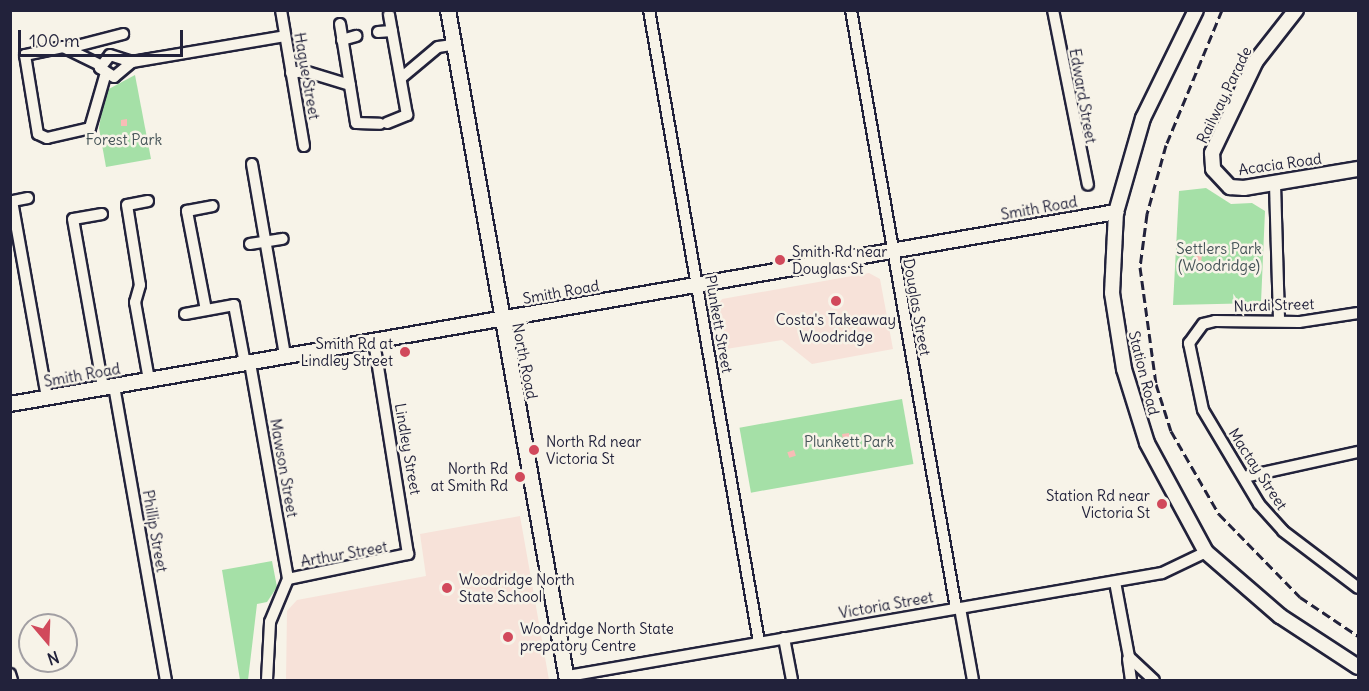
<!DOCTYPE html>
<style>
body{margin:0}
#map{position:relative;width:1369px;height:691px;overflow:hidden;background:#f7f3e8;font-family:Delius,sans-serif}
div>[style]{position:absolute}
.built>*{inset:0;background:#f7e2d9}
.green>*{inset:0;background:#a5e0a7;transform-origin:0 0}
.building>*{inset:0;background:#f8bcb6;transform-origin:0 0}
.roads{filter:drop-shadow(2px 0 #22223b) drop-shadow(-2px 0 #22223b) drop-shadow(0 2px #22223b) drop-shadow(0 -2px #22223b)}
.minor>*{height:10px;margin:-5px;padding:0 5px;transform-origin:5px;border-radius:5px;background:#f7f3e8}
.tertiary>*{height:14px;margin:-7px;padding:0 7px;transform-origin:7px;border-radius:7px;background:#f7f3e8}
.rail>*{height:3px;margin-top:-1.5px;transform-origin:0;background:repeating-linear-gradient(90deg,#22223b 0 9px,transparent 0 13.5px)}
.dots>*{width:16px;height:16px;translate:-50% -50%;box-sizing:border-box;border:3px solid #f7f3e8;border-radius:50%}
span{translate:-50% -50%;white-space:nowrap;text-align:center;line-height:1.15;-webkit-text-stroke:5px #f7f3e8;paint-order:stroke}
.street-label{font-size:15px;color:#22223b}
.park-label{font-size:15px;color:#435256}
.poi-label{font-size:15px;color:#22223b}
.left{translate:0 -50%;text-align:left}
.right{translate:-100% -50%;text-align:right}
.frame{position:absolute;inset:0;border:12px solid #22223b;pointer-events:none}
.north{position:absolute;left:18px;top:613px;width:60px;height:60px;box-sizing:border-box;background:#f7f3e8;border:2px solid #a29fa3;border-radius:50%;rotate:161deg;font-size:16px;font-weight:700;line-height:24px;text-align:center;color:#22223b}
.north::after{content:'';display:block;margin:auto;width:21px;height:27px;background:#d1495b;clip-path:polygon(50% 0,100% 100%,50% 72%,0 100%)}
.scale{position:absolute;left:18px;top:30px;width:165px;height:27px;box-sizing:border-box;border:3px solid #22223b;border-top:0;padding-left:8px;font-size:18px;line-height:21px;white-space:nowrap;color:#22223b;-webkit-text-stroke:4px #f7f3e8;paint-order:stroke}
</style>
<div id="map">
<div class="built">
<div style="clip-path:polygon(869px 273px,880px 279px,893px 349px,812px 364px,782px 340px,726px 349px,718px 305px,722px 299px)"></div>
<div style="clip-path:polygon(520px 516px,549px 680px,286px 680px,287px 611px,297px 600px,426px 576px,420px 534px)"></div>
</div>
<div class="green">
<div style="clip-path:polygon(135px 75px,151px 159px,106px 167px,99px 128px,105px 91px)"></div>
<div style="clip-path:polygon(1206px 188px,1231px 204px,1252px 203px,1265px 211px,1261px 303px,1173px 305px,1179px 191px)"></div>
<div style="left:902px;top:399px;width:66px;height:165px;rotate:80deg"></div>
<div style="clip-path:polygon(272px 561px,277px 587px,267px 602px,257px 604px,248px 680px,240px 680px,222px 570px)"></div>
</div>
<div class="building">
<div style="clip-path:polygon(127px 119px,127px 126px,121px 126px,121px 120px)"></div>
<div style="clip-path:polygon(1195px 254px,1202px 255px,1201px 262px,1195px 261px)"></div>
<div style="left:849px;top:433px;width:7px;height:7px;rotate:82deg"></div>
<div style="left:794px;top:450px;width:6px;height:7px;rotate:72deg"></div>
</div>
<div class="roads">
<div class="minor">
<div style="left:281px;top:10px;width:138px;rotate:80.4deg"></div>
<div style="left:649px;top:10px;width:642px;rotate:80.13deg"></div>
<div style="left:851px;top:10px;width:607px;rotate:80.04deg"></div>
<div style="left:1053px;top:10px;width:178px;rotate:78.7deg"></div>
<div style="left:340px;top:24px;width:100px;rotate:80.8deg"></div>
<div style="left:356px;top:123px;width:24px;rotate:2deg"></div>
<div style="left:378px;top:32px;width:14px;rotate:-4deg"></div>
<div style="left:342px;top:40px;width:15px;rotate:-16deg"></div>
<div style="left:69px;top:48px;width:56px;rotate:-14.5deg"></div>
<div style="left:132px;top:62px;width:23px;rotate:140deg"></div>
<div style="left:114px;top:77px;width:17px;rotate:-147deg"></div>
<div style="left:100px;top:68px;width:16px;rotate:-52deg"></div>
<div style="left:110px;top:55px;width:23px;rotate:18deg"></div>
<div style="left:132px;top:62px;width:155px;rotate:-9.6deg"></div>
<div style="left:100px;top:65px;width:41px;rotate:-154.1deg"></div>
<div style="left:63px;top:47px;width:39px;rotate:168deg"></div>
<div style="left:25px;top:55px;width:80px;rotate:80.7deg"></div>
<div style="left:38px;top:134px;width:10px;rotate:24deg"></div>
<div style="left:47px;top:138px;width:44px;rotate:-13.1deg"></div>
<div style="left:90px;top:128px;width:54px;rotate:-73.9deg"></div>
<div style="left:291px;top:73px;width:13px;rotate:-9deg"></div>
<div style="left:304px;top:71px;width:48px;rotate:16.9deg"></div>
<div style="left:401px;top:78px;width:48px;rotate:-40deg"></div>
<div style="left:438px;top:47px;width:15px;rotate:-8deg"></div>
<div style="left:387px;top:123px;width:22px;rotate:-22deg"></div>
<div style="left:407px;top:115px;width:102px;rotate:-100.2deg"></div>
<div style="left:252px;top:164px;width:195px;rotate:80.2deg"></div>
<div style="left:1275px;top:184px;width:137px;rotate:88.3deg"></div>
<div style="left:28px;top:198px;width:16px;rotate:169deg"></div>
<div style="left:12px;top:201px;width:200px;rotate:79.9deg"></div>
<div style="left:148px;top:201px;width:21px;rotate:169deg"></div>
<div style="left:127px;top:205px;width:81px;rotate:80.8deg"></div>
<div style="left:140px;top:285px;width:18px;rotate:106deg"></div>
<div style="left:135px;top:302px;width:79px;rotate:79.8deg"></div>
<div style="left:102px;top:214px;width:29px;rotate:170deg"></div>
<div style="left:73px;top:219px;width:172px;rotate:79.9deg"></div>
<div style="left:250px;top:244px;width:33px;rotate:-9deg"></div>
<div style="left:206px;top:310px;width:101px;rotate:-100.9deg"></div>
<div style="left:187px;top:211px;width:26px;rotate:-11deg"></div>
<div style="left:1358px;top:313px;width:60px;rotate:171.3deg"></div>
<div style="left:1299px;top:322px;width:84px;rotate:-179.3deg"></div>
<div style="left:1215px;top:321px;width:12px;rotate:166deg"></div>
<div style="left:1203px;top:324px;width:24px;rotate:126deg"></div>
<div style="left:1189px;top:343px;width:68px;rotate:78.2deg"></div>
<div style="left:1203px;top:410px;width:109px;rotate:59.2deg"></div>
<div style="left:1259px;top:504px;width:36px;rotate:48deg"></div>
<div style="left:1283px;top:531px;width:94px;rotate:37.2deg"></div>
<div style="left:185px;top:314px;width:50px;rotate:-10.4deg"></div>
<div style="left:234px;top:305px;width:60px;rotate:79.4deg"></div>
<div style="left:250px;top:363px;width:219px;rotate:80deg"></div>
<div style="left:114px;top:386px;width:299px;rotate:80deg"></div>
<div style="left:1244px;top:477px;width:117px;rotate:-12.4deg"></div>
<div style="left:288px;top:579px;width:123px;rotate:-11.8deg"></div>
<div style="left:408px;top:554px;width:216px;rotate:-99.1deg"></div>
<div style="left:1115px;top:582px;width:76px;rotate:79.4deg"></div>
<div style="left:1129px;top:657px;width:34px;rotate:43deg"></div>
<div style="left:960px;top:608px;width:73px;rotate:79.8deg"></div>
<div style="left:784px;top:638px;width:43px;rotate:79.2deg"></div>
<div style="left:1128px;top:659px;width:21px;rotate:82deg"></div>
<div style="left:10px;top:674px;width:6px;rotate:72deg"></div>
<div style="left:568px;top:676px;width:603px;rotate:-9.84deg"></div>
<div style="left:1162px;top:573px;width:49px;rotate:-25.5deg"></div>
<div style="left:267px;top:680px;width:58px;rotate:-87deg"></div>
<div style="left:270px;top:622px;width:47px;rotate:-67.3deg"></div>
</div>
<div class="tertiary">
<div style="left:448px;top:10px;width:680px;rotate:79.93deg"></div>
<div style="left:1196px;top:10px;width:120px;rotate:116.1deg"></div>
<div style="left:1143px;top:118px;width:98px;rotate:106deg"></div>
<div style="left:1116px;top:212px;width:81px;rotate:92.8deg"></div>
<div style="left:1112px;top:293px;width:77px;rotate:81deg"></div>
<div style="left:1124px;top:369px;width:77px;rotate:72.7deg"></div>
<div style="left:1147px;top:443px;width:124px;rotate:61.6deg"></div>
<div style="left:1206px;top:552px;width:98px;rotate:40.9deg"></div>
<div style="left:1280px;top:616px;width:93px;rotate:33.2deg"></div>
<div style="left:1296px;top:10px;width:65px;rotate:128.1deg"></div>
<div style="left:1256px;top:61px;width:102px;rotate:115.6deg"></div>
<div style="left:1212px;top:153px;width:16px;rotate:86deg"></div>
<div style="left:1213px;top:169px;width:25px;rotate:47deg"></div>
<div style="left:1230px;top:187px;width:14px;rotate:4deg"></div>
<div style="left:1244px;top:188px;width:116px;rotate:-9.5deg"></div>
<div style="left:10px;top:404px;width:1123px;rotate:-9.85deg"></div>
</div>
</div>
<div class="rail">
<div style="left:1222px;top:10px;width:146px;rotate:112.5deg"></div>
<div style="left:1166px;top:145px;width:72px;rotate:105.4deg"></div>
<div style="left:1147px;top:214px;width:53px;rotate:97.5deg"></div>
<div style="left:1140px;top:267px;width:118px;rotate:82.2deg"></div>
<div style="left:1156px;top:384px;width:49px;rotate:72.3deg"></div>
<div style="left:1171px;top:431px;width:96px;rotate:60deg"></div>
<div style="left:1219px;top:514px;width:116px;rotate:45.7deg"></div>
<div style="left:1300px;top:597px;width:70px;rotate:33.9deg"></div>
</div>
<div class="dots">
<div style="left:780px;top:260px;background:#d1495b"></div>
<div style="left:836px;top:301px;background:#d1495b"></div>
<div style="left:405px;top:352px;background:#d1495b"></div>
<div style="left:534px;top:450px;background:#d1495b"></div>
<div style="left:520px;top:477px;background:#d1495b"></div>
<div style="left:1162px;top:504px;background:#d1495b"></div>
<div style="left:447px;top:588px;background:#d1495b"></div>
<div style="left:508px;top:637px;background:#d1495b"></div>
</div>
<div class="street-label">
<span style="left:307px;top:76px;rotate:80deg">Hague Street</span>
<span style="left:1224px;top:95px;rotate:-64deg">Railway Parade</span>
<span style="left:1083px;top:96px;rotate:80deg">Edward Street</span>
<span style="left:1280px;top:164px;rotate:-8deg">Acacia Road</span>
<span style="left:1039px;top:208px;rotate:-10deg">Smith Road</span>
<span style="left:561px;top:292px;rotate:-10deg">Smith Road</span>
<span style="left:1274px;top:305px;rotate:-2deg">Nurdi Street</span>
<span style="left:917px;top:307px;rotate:80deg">Douglas Street</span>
<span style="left:719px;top:324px;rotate:80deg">Plunkett Street</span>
<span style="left:525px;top:361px;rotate:79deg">North Road</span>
<span style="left:1144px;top:373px;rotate:76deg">Station Road</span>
<span style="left:82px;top:375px;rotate:-10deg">Smith Road</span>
<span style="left:408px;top:449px;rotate:80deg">Lindley Street</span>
<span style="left:284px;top:468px;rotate:80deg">Mawson Street</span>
<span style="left:1258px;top:469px;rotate:57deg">Mactay Street</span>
<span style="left:155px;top:531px;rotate:80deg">Phillip Street</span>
<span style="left:344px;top:554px;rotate:-10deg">Arthur Street</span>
<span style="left:886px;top:605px;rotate:-10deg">Victoria Street</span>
</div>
<div class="park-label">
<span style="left:124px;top:140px">Forest Park</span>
<span style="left:1219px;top:257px">Settlers Park<br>(Woodridge)</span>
<span style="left:849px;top:442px">Plunkett Park</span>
</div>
<div class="poi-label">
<span class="left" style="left:792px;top:260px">Smith Rd near<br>Douglas St</span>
<span style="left:836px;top:328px">Costa's Takeaway<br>Woodridge</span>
<span class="right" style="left:393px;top:352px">Smith Rd at<br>Lindley Street</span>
<span class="left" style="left:546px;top:450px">North Rd near<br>Victoria St</span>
<span class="right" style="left:508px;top:477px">North Rd<br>at Smith Rd</span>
<span class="right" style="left:1150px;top:504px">Station Rd near<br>Victoria St</span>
<span class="left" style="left:459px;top:588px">Woodridge North<br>State School</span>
<span class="left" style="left:520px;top:637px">Woodridge North State<br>prepatory Centre</span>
</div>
<div class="frame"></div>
<div class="north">N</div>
<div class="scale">100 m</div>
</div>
